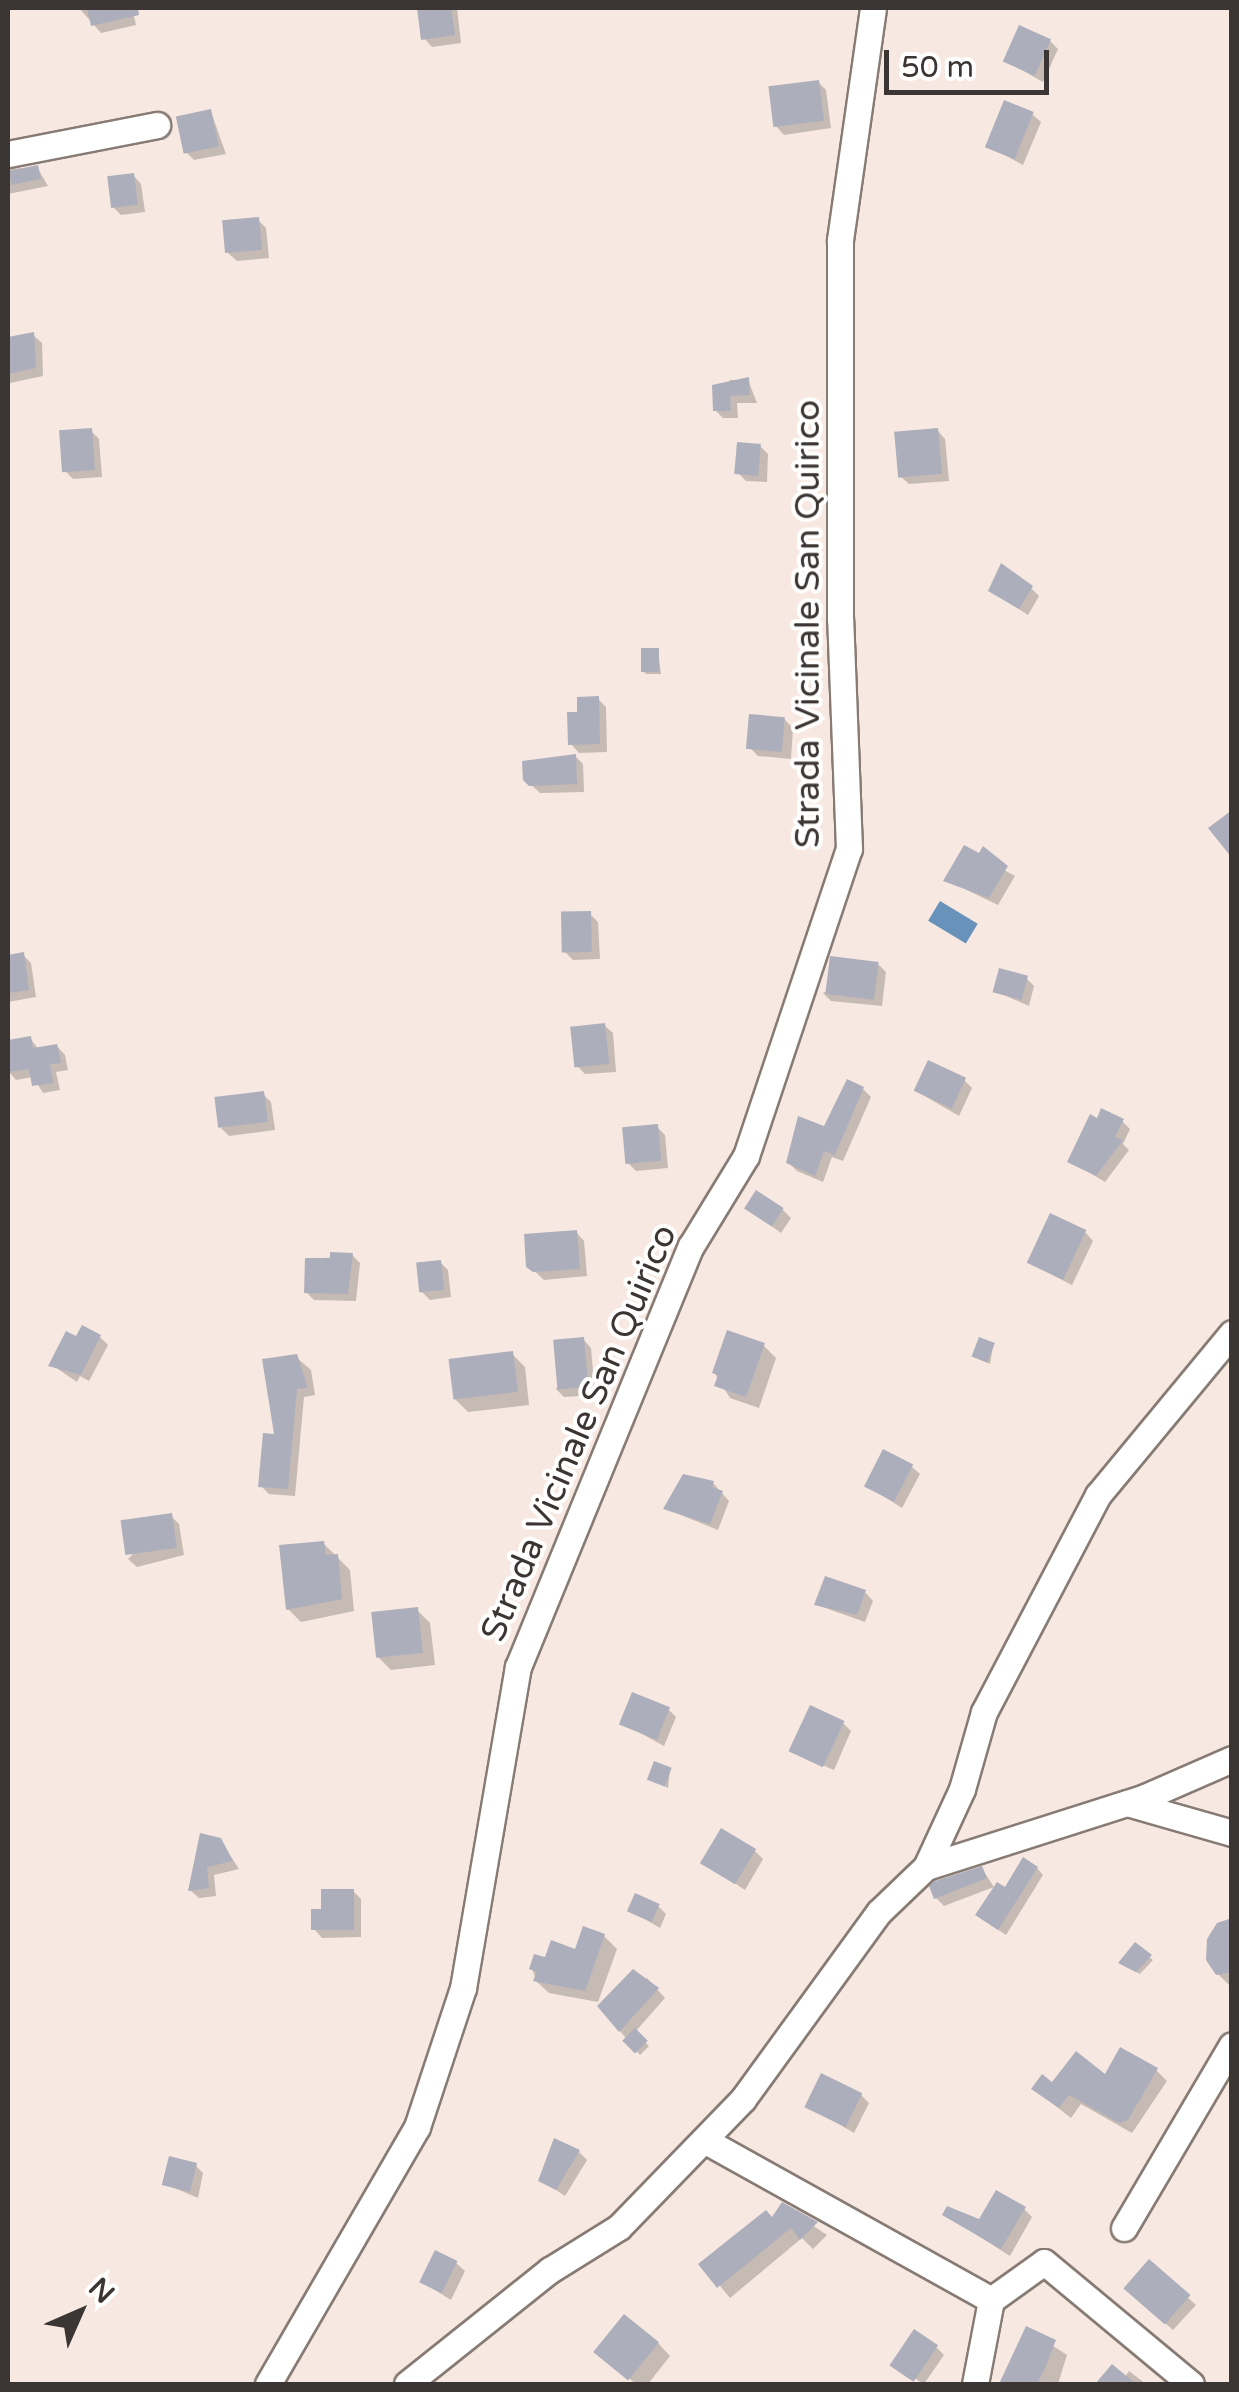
<!DOCTYPE html>
<style>
body{margin:0}
#map{position:relative;width:1239px;height:2392px;overflow:hidden;background:#f7e9e1;font-family:"Varela Round",sans-serif}
div>[style]{position:absolute}
.water>*{inset:0;background:#6892b9;transform-origin:0 0}
.shadow>*{inset:0;background:#0003}
.building>*{inset:0;background:#adaebb;transform-origin:0 0}
.roads{filter:drop-shadow(2px 0 #877b74) drop-shadow(-2px 0 #877b74) drop-shadow(0 2px #877b74) drop-shadow(0 -2px #877b74)}
.minor>*{height:25px;margin:-12.5px;padding:0 12.5px;transform-origin:12.5px;border-radius:12.5px;background:#fff}
span{translate:-50% -50%;white-space:nowrap;text-align:center;line-height:1.15;-webkit-text-stroke:8px #fff;paint-order:stroke}
.street-label{font-size:35px;color:#3b3633}
.frame{position:absolute;inset:0;border:10px solid #3b3633;pointer-events:none}
.north{position:absolute;left:30px;top:2262px;width:100px;height:100px;-webkit-text-stroke:8px #fff;paint-order:stroke;rotate:45deg;font-size:28px;font-weight:700;line-height:40px;text-align:center;color:#3b3633}
.north::after{content:'';display:block;margin:auto;width:35px;height:45px;background:#3b3633;clip-path:polygon(50% 0,100% 100%,50% 72%,0 100%)}
.scale{position:absolute;left:884px;top:50px;width:165px;height:45px;box-sizing:border-box;border:5px solid #3b3633;border-top:0;padding-left:12px;font-size:30px;line-height:35px;white-space:nowrap;color:#3b3633;-webkit-text-stroke:8px #fff;paint-order:stroke}
</style>
<div id="map">
<div class="water">
<div style="left:940px;top:901px;width:44px;height:23px;rotate:31deg"></div>
</div>
<div class="shadow">
<div style="clip-path:polygon(79px 8px,132px 8px,136px 25px,101px 33px)"></div>
<div style="clip-path:polygon(420px 8px,457px 8px,461px 43px,432px 47px,424px 38px)"></div>
<div style="clip-path:polygon(1050px 41px,1058px 49px,1043px 82px,1006px 61px)"></div>
<div style="clip-path:polygon(818px 82px,826px 90px,831px 128px,784px 135px,776px 126px)"></div>
<div style="clip-path:polygon(211px 112px,226px 154px,194px 160px,186px 152px)"></div>
<div style="clip-path:polygon(1032px 114px,1041px 122px,1023px 165px,988px 146px)"></div>
<div style="clip-path:polygon(37px 167px,48px 186px,8px 194px,8px 169px)"></div>
<div style="clip-path:polygon(133px 175px,141px 184px,145px 212px,121px 215px,113px 207px)"></div>
<div style="clip-path:polygon(258px 220px,266px 228px,269px 258px,237px 261px,228px 253px)"></div>
<div style="clip-path:polygon(33px 335px,42px 343px,43px 376px,10px 383px,8px 338px)"></div>
<div style="clip-path:polygon(730px 380px,748px 380px,757px 403px,737px 403px,738px 418px,723px 418px,715px 410px)"></div>
<div style="clip-path:polygon(937px 430px,945px 439px,949px 481px,909px 484px,900px 476px)"></div>
<div style="clip-path:polygon(91px 431px,99px 439px,102px 477px,73px 479px,65px 471px)"></div>
<div style="clip-path:polygon(760px 446px,768px 454px,767px 482px,746px 481px,738px 473px)"></div>
<div style="clip-path:polygon(1031px 588px,1039px 596px,1028px 615px,991px 591px)"></div>
<div style="clip-path:polygon(658px 650px,661px 674px,646px 674px,643px 671px)"></div>
<div style="clip-path:polygon(598px 699px,606px 707px,607px 752px,579px 753px,571px 744px)"></div>
<div style="clip-path:polygon(784px 719px,793px 728px,791px 759px,758px 756px,750px 748px)"></div>
<div style="clip-path:polygon(575px 756px,583px 764px,584px 792px,540px 793px,525px 779px)"></div>
<div style="clip-path:polygon(980px 857px,1015px 876px,998px 905px,946px 880px)"></div>
<div style="clip-path:polygon(590px 914px,598px 922px,600px 959px,573px 960px,565px 952px)"></div>
<div style="clip-path:polygon(23px 955px,31px 963px,36px 997px,8px 1002px,8px 957px)"></div>
<div style="clip-path:polygon(878px 964px,886px 972px,882px 1006px,831px 1001px,823px 993px)"></div>
<div style="clip-path:polygon(1026px 978px,1034px 986px,1029px 1006px,995px 991px)"></div>
<div style="clip-path:polygon(604px 1025px,613px 1033px,616px 1072px,585px 1074px,577px 1066px)"></div>
<div style="clip-path:polygon(30px 1038px,39px 1050px,57px 1046px,65px 1055px,68px 1070px,56px 1072px,60px 1090px,43px 1093px,33px 1077px,16px 1080px,8px 1071px,8px 1042px)"></div>
<div style="clip-path:polygon(964px 1080px,972px 1088px,959px 1116px,916px 1091px)"></div>
<div style="clip-path:polygon(863px 1089px,871px 1097px,843px 1161px,832px 1157px,823px 1182px,797px 1171px,788px 1162px)"></div>
<div style="clip-path:polygon(263px 1094px,271px 1102px,275px 1130px,229px 1136px,221px 1128px)"></div>
<div style="clip-path:polygon(1122px 1121px,1130px 1129px,1123px 1144px,1129px 1150px,1105px 1182px,1070px 1161px)"></div>
<div style="clip-path:polygon(657px 1127px,665px 1135px,668px 1168px,636px 1171px,628px 1163px)"></div>
<div style="clip-path:polygon(747px 1208px,783px 1210px,791px 1218px,781px 1233px)"></div>
<div style="clip-path:polygon(576px 1232px,584px 1241px,587px 1276px,544px 1280px,529px 1266px)"></div>
<div style="clip-path:polygon(1085px 1232px,1093px 1241px,1072px 1285px,1029px 1263px)"></div>
<div style="clip-path:polygon(352px 1255px,360px 1263px,356px 1301px,314px 1300px,306px 1292px,307px 1260px)"></div>
<div style="clip-path:polygon(440px 1262px,448px 1270px,451px 1297px,430px 1300px,421px 1291px)"></div>
<div style="clip-path:polygon(100px 1337px,108px 1345px,89px 1381px,80px 1376px,77px 1382px,52px 1365px,77px 1340px)"></div>
<div style="clip-path:polygon(583px 1339px,591px 1348px,595px 1395px,564px 1397px,556px 1389px)"></div>
<div style="clip-path:polygon(763px 1345px,776px 1358px,759px 1408px,730px 1398px,714px 1372px)"></div>
<div style="clip-path:polygon(993px 1346px,990px 1364px,974px 1356px)"></div>
<div style="clip-path:polygon(512px 1354px,525px 1367px,529px 1405px,468px 1412px,455px 1399px)"></div>
<div style="clip-path:polygon(296px 1357px,311px 1370px,315px 1395px,304px 1397px,295px 1496px,269px 1494px,261px 1486px)"></div>
<div style="clip-path:polygon(911px 1466px,920px 1474px,902px 1508px,867px 1486px)"></div>
<div style="clip-path:polygon(713px 1483px,729px 1501px,718px 1530px,666px 1509px)"></div>
<div style="clip-path:polygon(171px 1516px,179px 1524px,184px 1555px,137px 1567px,128px 1559px)"></div>
<div style="clip-path:polygon(323px 1543px,350px 1570px,354px 1611px,301px 1622px,288px 1609px)"></div>
<div style="clip-path:polygon(865px 1592px,873px 1601px,865px 1622px,817px 1605px)"></div>
<div style="clip-path:polygon(417px 1610px,430px 1623px,435px 1665px,391px 1670px,378px 1657px)"></div>
<div style="clip-path:polygon(668px 1709px,676px 1717px,664px 1746px,622px 1723px)"></div>
<div style="clip-path:polygon(843px 1723px,851px 1731px,834px 1770px,792px 1752px)"></div>
<div style="clip-path:polygon(670px 1770px,668px 1788px,649px 1778px)"></div>
<div style="clip-path:polygon(202px 1837px,220px 1840px,239px 1869px,214px 1875px,216px 1896px,199px 1898px,191px 1891px)"></div>
<div style="clip-path:polygon(755px 1851px,763px 1859px,745px 1890px,704px 1863px)"></div>
<div style="clip-path:polygon(1037px 1868px,1043px 1875px,1006px 1935px,985px 1921px)"></div>
<div style="clip-path:polygon(982px 1869px,994px 1887px,944px 1906px,936px 1898px)"></div>
<div style="clip-path:polygon(353px 1891px,361px 1899px,361px 1937px,322px 1938px,314px 1929px)"></div>
<div style="clip-path:polygon(658px 1906px,666px 1914px,660px 1928px,630px 1910px)"></div>
<div style="clip-path:polygon(1232px 1922px,1232px 1987px,1231px 1987px,1218px 1974px)"></div>
<div style="clip-path:polygon(604px 1936px,617px 1949px,598px 2002px,549px 1993px,536px 1981px,532px 1968px)"></div>
<div style="clip-path:polygon(1136px 1946px,1153px 1960px,1140px 1974px,1124px 1966px)"></div>
<div style="clip-path:polygon(647px 1978px,665px 1998px,635px 2032px,649px 2046px,640px 2055px,600px 2007px)"></div>
<div style="clip-path:polygon(1156px 2070px,1167px 2081px,1132px 2133px,1081px 2104px,1071px 2118px,1034px 2089px)"></div>
<div style="clip-path:polygon(861px 2095px,869px 2103px,854px 2133px,808px 2106px)"></div>
<div style="clip-path:polygon(579px 2152px,587px 2160px,565px 2196px,541px 2180px)"></div>
<div style="clip-path:polygon(195px 2165px,203px 2173px,198px 2198px,165px 2184px)"></div>
<div style="clip-path:polygon(782px 2205px,827px 2235px,813px 2249px,802px 2238px,730px 2298px,702px 2264px,772px 2220px)"></div>
<div style="clip-path:polygon(1024px 2209px,1032px 2217px,1010px 2256px,945px 2215px,980px 2222px)"></div>
<div style="clip-path:polygon(1149px 2262px,1196px 2305px,1173px 2330px,1134px 2296px)"></div>
<div style="clip-path:polygon(456px 2263px,465px 2271px,451px 2300px,422px 2282px)"></div>
<div style="clip-path:polygon(1027px 2329px,1067px 2355px,1058px 2384px,1002px 2384px)"></div>
<div style="clip-path:polygon(658px 2343px,670px 2356px,648px 2384px,636px 2384px,596px 2351px)"></div>
<div style="clip-path:polygon(936px 2347px,944px 2355px,924px 2384px,893px 2365px)"></div>
<div style="clip-path:polygon(1129px 2371px,1146px 2384px,1111px 2384px,1104px 2378px,1124px 2378px)"></div>
</div>
<div class="building">
<div style="clip-path:polygon(87px 8px,138px 8px,139px 15px,91px 26px)"></div>
<div style="clip-path:polygon(417px 8px,451px 8px,455px 35px,421px 40px)"></div>
<div style="left:1019px;top:25px;width:35px;height:40px;rotate:24deg"></div>
<div style="left:819px;top:80px;width:41px;height:51px;rotate:83deg"></div>
<div style="left:1004px;top:100px;width:32px;height:51px;rotate:22deg"></div>
<div style="left:211px;top:109px;width:38px;height:36px;rotate:78deg"></div>
<div style="left:38px;top:165px;width:14px;height:30px;rotate:78deg"></div>
<div style="left:134px;top:173px;width:32px;height:27px;rotate:83deg"></div>
<div style="left:259px;top:217px;width:33px;height:37px;rotate:85deg"></div>
<div style="clip-path:polygon(34px 332px,36px 368px,8px 374px,8px 337px)"></div>
<div style="clip-path:polygon(749px 377px,750px 395px,730px 396px,731px 411px,713px 411px,712px 385px)"></div>
<div style="left:92px;top:428px;width:42px;height:33px;rotate:86deg"></div>
<div style="left:938px;top:428px;width:46px;height:44px;rotate:85deg"></div>
<div style="left:737px;top:442px;width:24px;height:32px;rotate:5deg"></div>
<div style="clip-path:polygon(1001px 563px,1033px 586px,1019px 609px,988px 591px)"></div>
<div style="left:641px;top:648px;width:18px;height:24px"></div>
<div style="clip-path:polygon(599px 696px,600px 744px,568px 745px,567px 712px,577px 712px,577px 697px)"></div>
<div style="left:749px;top:714px;width:36px;height:35px;rotate:5deg"></div>
<div style="clip-path:polygon(576px 754px,577px 784px,529px 786px,523px 780px,522px 761px)"></div>
<div style="clip-path:polygon(1232px 810px,1232px 858px,1208px 828px)"></div>
<div style="clip-path:polygon(964px 845px,979px 853px,983px 846px,1008px 866px,989px 898px,943px 881px)"></div>
<div style="left:591px;top:911px;width:41px;height:30px;rotate:89deg"></div>
<div style="clip-path:polygon(24px 952px,29px 990px,8px 993px,8px 955px)"></div>
<div style="left:830px;top:956px;width:49px;height:38px;rotate:7deg"></div>
<div style="left:999px;top:968px;width:30px;height:25px;rotate:15deg"></div>
<div style="left:605px;top:1023px;width:41px;height:35px;rotate:84deg"></div>
<div style="clip-path:polygon(31px 1036px,33px 1048px,57px 1044px,61px 1063px,50px 1064px,53px 1083px,32px 1086px,29px 1069px,8px 1072px,8px 1040px)"></div>
<div style="left:928px;top:1060px;width:42px;height:34px;rotate:25deg"></div>
<div style="clip-path:polygon(847px 1079px,864px 1087px,835px 1155px,824px 1151px,815px 1176px,786px 1163px,798px 1116px,824px 1126px)"></div>
<div style="left:264px;top:1091px;width:31px;height:50px;rotate:83deg"></div>
<div style="clip-path:polygon(1101px 1108px,1124px 1119px,1115px 1137px,1123px 1140px,1096px 1176px,1067px 1162px,1090px 1114px,1097px 1118px)"></div>
<div style="left:658px;top:1124px;width:37px;height:36px;rotate:85deg"></div>
<div style="left:756px;top:1190px;width:33px;height:22px;rotate:33deg"></div>
<div style="left:1050px;top:1213px;width:40px;height:55px;rotate:25deg"></div>
<div style="clip-path:polygon(577px 1230px,580px 1269px,533px 1272px,526px 1267px,524px 1234px)"></div>
<div style="clip-path:polygon(330px 1252px,353px 1253px,348px 1294px,304px 1293px,305px 1258px,330px 1258px)"></div>
<div style="left:441px;top:1260px;width:30px;height:25px;rotate:84deg"></div>
<div style="clip-path:polygon(82px 1325px,101px 1335px,81px 1375px,48px 1366px,66px 1331px,76px 1336px)"></div>
<div style="clip-path:polygon(727px 1330px,765px 1343px,746px 1397px,714px 1386px,718px 1375px,712px 1373px)"></div>
<div style="left:584px;top:1337px;width:50px;height:31px;rotate:85deg"></div>
<div style="left:979px;top:1337px;width:17px;height:21px;rotate:21deg"></div>
<div style="left:513px;top:1351px;width:41px;height:65px;rotate:83deg"></div>
<div style="clip-path:polygon(297px 1354px,308px 1388px,297px 1389px,288px 1489px,258px 1487px,263px 1433px,274px 1434px,262px 1359px)"></div>
<div style="left:883px;top:1449px;width:34px;height:42px;rotate:27deg"></div>
<div style="clip-path:polygon(683px 1474px,714px 1481px,712px 1487px,723px 1491px,710px 1524px,663px 1509px)"></div>
<div style="left:172px;top:1513px;width:35px;height:52px;rotate:82deg"></div>
<div style="clip-path:polygon(324px 1541px,326px 1555px,338px 1554px,342px 1599px,286px 1610px,279px 1545px)"></div>
<div style="clip-path:polygon(825px 1576px,866px 1590px,857px 1615px,814px 1605px)"></div>
<div style="left:418px;top:1607px;width:46px;height:47px;rotate:84deg"></div>
<div style="left:632px;top:1692px;width:41px;height:35px;rotate:22deg"></div>
<div style="left:810px;top:1705px;width:38px;height:51px;rotate:25deg"></div>
<div style="left:654px;top:1761px;width:19px;height:20px;rotate:21deg"></div>
<div style="left:721px;top:1828px;width:41px;height:41px;rotate:31deg"></div>
<div style="clip-path:polygon(200px 1833px,221px 1838px,233px 1861px,207px 1867px,209px 1888px,188px 1891px)"></div>
<div style="clip-path:polygon(1023px 1857px,1038px 1867px,998px 1930px,975px 1915px,997px 1882px,1005px 1887px)"></div>
<div style="clip-path:polygon(982px 1866px,987px 1878px,934px 1899px,929px 1886px,935px 1881px)"></div>
<div style="clip-path:polygon(321px 1889px,354px 1889px,354px 1930px,311px 1930px,311px 1909px,321px 1909px)"></div>
<div style="left:635px;top:1893px;width:27px;height:20px;rotate:24deg"></div>
<div style="clip-path:polygon(1232px 1918px,1232px 1972px,1216px 1975px,1206px 1960px,1207px 1939px,1217px 1923px)"></div>
<div style="clip-path:polygon(583px 1926px,605px 1934px,585px 1991px,533px 1981px,537px 1972px,529px 1969px,534px 1954px,545px 1957px,551px 1940px,575px 1949px)"></div>
<div style="clip-path:polygon(1135px 1942px,1152px 1955px,1136px 1972px,1118px 1963px)"></div>
<div style="clip-path:polygon(633px 1969px,659px 1988px,619px 2032px,597px 2006px)"></div>
<div style="left:635px;top:2028px;width:18px;height:18px;rotate:45deg"></div>
<div style="clip-path:polygon(1120px 2047px,1158px 2068px,1128px 2120px,1119px 2123px,1069px 2095px,1059px 2108px,1031px 2089px,1042px 2074px,1052px 2082px,1076px 2051px,1105px 2074px)"></div>
<div style="left:821px;top:2073px;width:46px;height:38px;rotate:26deg"></div>
<div style="clip-path:polygon(554px 2138px,580px 2150px,556px 2190px,538px 2181px)"></div>
<div style="left:169px;top:2156px;width:29px;height:30px;rotate:14deg"></div>
<div style="clip-path:polygon(996px 2190px,1026px 2207px,1001px 2249px,942px 2215px,947px 2206px,979px 2219px)"></div>
<div style="clip-path:polygon(782px 2202px,818px 2222px,800px 2240px,791px 2228px,717px 2288px,698px 2264px,766px 2210px,772px 2217px)"></div>
<div style="left:435px;top:2250px;width:25px;height:36px;rotate:26deg"></div>
<div style="left:1149px;top:2259px;width:55px;height:39px;rotate:41deg"></div>
<div style="left:624px;top:2314px;width:45px;height:49px;rotate:39deg"></div>
<div style="clip-path:polygon(1026px 2326px,1056px 2340px,1045px 2368px,1037px 2384px,999px 2384px)"></div>
<div style="left:914px;top:2329px;width:29px;height:44px;rotate:34deg"></div>
<div style="clip-path:polygon(1112px 2364px,1136px 2384px,1095px 2384px)"></div>
</div>
<div class="roads">
<div class="minor">
<div style="left:8px;top:154px;width:152px;rotate:-11deg"></div>
<div style="left:1127px;top:1803px;width:109px;rotate:15.9deg"></div>
<div style="left:926px;top:1867px;width:230px;rotate:-17.7deg"></div>
<div style="left:1145px;top:1797px;width:95px;rotate:-23.6deg"></div>
<div style="left:704px;top:2140px;width:329px;rotate:29.1deg"></div>
<div style="left:991px;top:2300px;width:65px;rotate:-35.6deg"></div>
<div style="left:1044px;top:2262px;width:191px;rotate:39.7deg"></div>
<div style="left:1124px;top:2228px;width:212px;rotate:-59.5deg"></div>
<div style="left:268px;top:2384px;width:297px;rotate:-59.9deg"></div>
<div style="left:417px;top:2127px;width:146px;rotate:-71.7deg"></div>
<div style="left:463px;top:1988px;width:326px;rotate:-80.3deg"></div>
<div style="left:518px;top:1667px;width:455px;rotate:-67.7deg"></div>
<div style="left:691px;top:1246px;width:105px;rotate:-58.6deg"></div>
<div style="left:746px;top:1156px;width:324px;rotate:-71.5deg"></div>
<div style="left:849px;top:849px;width:230px;rotate:-92.2deg"></div>
<div style="left:840px;top:619px;width:379px;rotate:-90deg"></div>
<div style="left:840px;top:240px;width:234px;rotate:-81.9deg"></div>
<div style="left:407px;top:2384px;width:183px;rotate:-38.6deg"></div>
<div style="left:550px;top:2270px;width:81px;rotate:-31.9deg"></div>
<div style="left:619px;top:2227px;width:178px;rotate:-45.9deg"></div>
<div style="left:743px;top:2099px;width:231px;rotate:-54deg"></div>
<div style="left:879px;top:1912px;width:65px;rotate:-43.8deg"></div>
<div style="left:926px;top:1867px;width:86px;rotate:-65.2deg"></div>
<div style="left:962px;top:1789px;width:80px;rotate:-74.1deg"></div>
<div style="left:984px;top:1712px;width:245px;rotate:-62.3deg"></div>
<div style="left:1098px;top:1495px;width:210px;rotate:-50.4deg"></div>
<div style="left:975px;top:2384px;width:86px;rotate:-79.2deg"></div>
</div>
</div>
<div class="street-label">
<span style="left:808px;top:624px;rotate:-90deg">Strada Vicinale San Quirico</span>
<span style="left:579px;top:1433px;rotate:-67deg">Strada Vicinale San Quirico</span>
</div>
<div class="frame"></div>
<div class="north">N</div>
<div class="scale">50 m</div>
</div>
